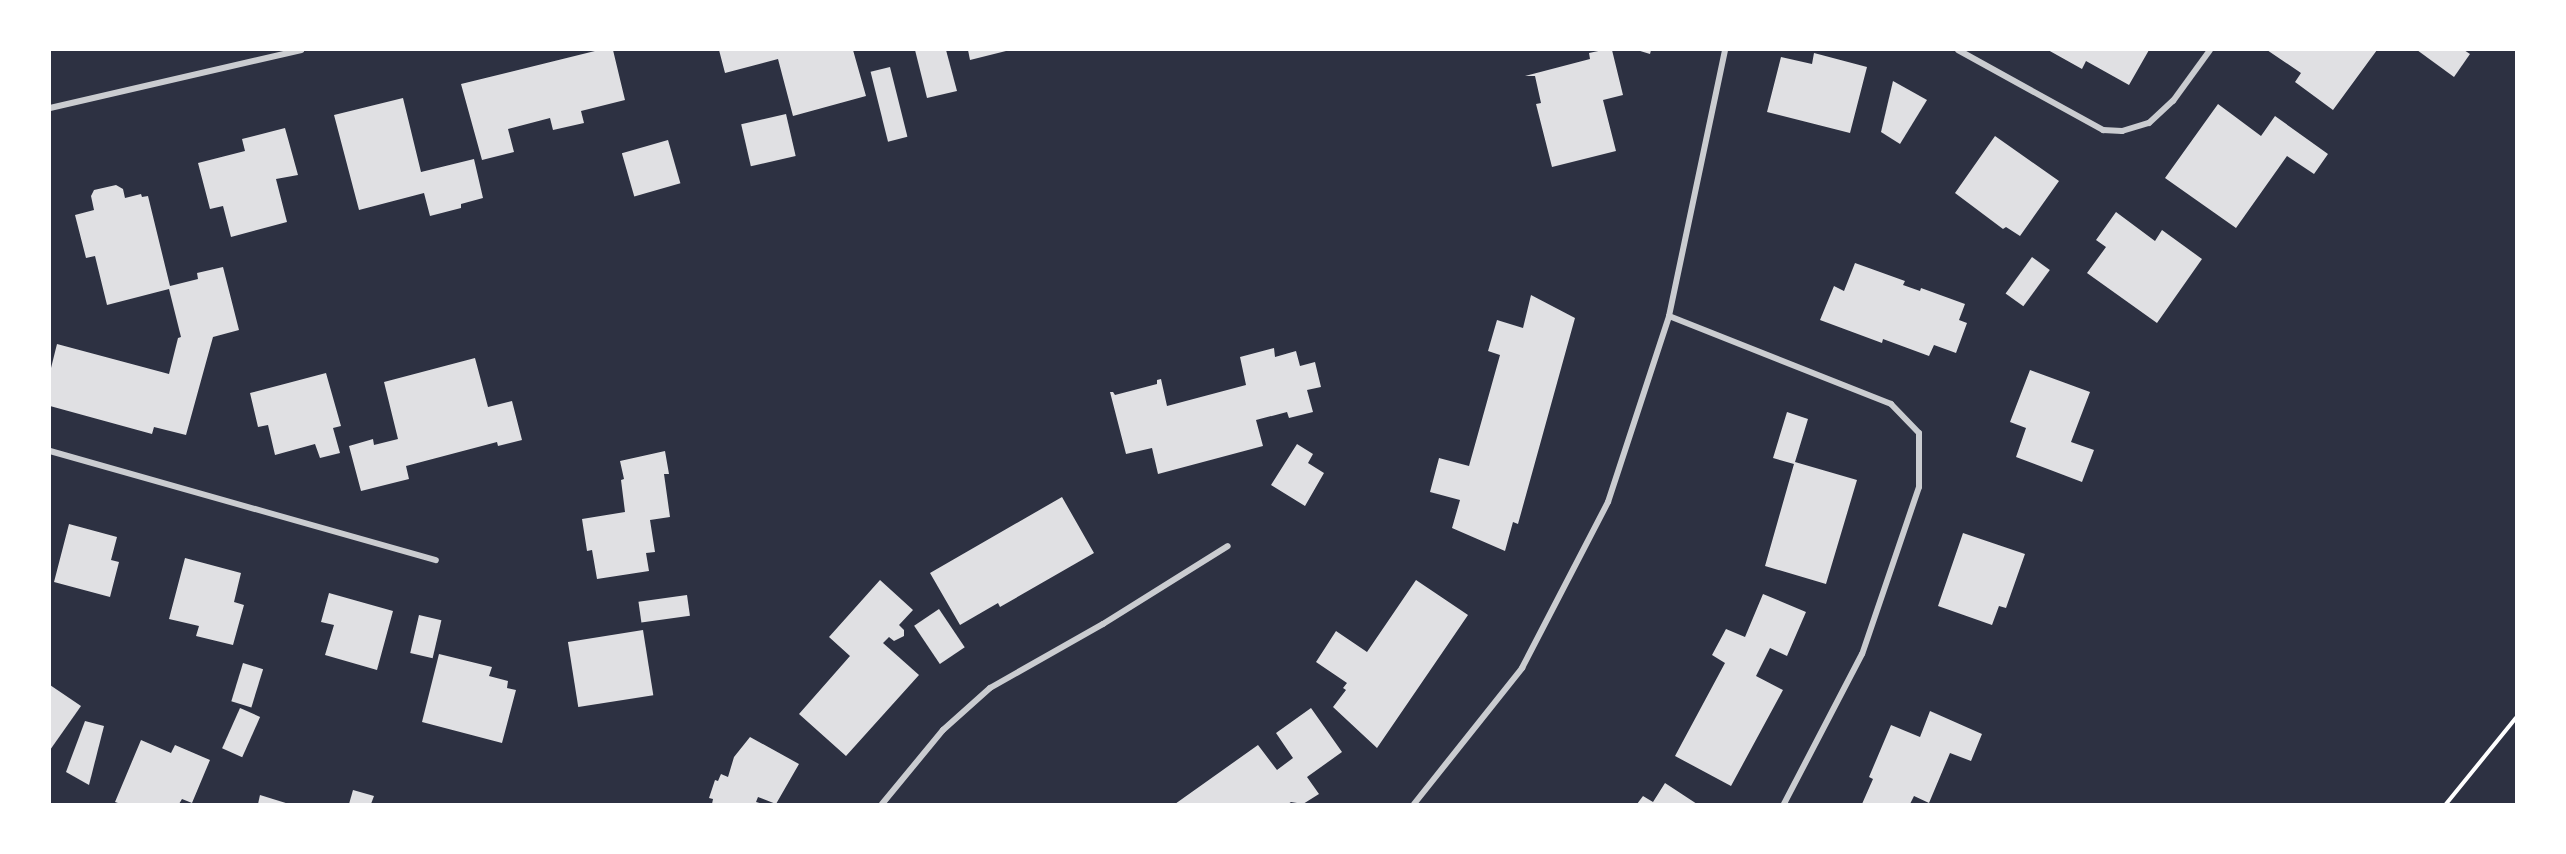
<!DOCTYPE html>
<style>
body{margin:0}
#map{position:relative;width:2566px;height:854px;overflow:hidden;background:#2d3142;font-family:Cabin,sans-serif}
div>[style]{position:absolute}
.building>*{inset:0;background:#e0e0e3;transform-origin:0 0}
.path>*{height:4px;margin:-2px;padding:0 2px;transform-origin:2px;border-radius:2px;background:#fff}
.minor>*{height:6px;margin:-3px;padding:0 3px;transform-origin:3px;border-radius:3px;background:#caccd0}
span{translate:-50% -50%;white-space:nowrap;text-align:center;line-height:1.15;-webkit-text-stroke:6px #fff;paint-order:stroke}
.frame{position:absolute;inset:0;border:51px solid #fff;pointer-events:none}
</style>
<div id="map">
<div class="building">
<div style="clip-path:polygon(599px 50px,613px 50px,625px 100px,581px 111px,584px 123px,553px 130px,550px 118px,508px 129px,514px 152px,482px 160px,461px 84px)"></div>
<div style="clip-path:polygon(719px 50px,853px 50px,866px 96px,793px 116px,778px 59px,725px 73px)"></div>
<div style="clip-path:polygon(915px 50px,946px 50px,957px 91px,927px 98px)"></div>
<div style="clip-path:polygon(968px 50px,1010px 50px,970px 60px)"></div>
<div style="clip-path:polygon(1603px 50px,1612px 50px,1623px 95px,1603px 100px,1616px 151px,1552px 167px,1536px 104px,1541px 103px,1535px 76px,1525px 76px,1590px 59px,1589px 53px)"></div>
<div style="clip-path:polygon(1637px 50px,1651px 50px,1650px 54px)"></div>
<div style="clip-path:polygon(2048px 50px,2149px 50px,2129px 85px,2086px 61px,2082px 69px)"></div>
<div style="clip-path:polygon(2267px 50px,2377px 50px,2333px 110px,2295px 82px,2301px 73px)"></div>
<div style="clip-path:polygon(2417px 50px,2464px 50px,2470px 54px,2454px 77px)"></div>
<div style="clip-path:polygon(1814px 53px,1867px 67px,1850px 133px,1767px 112px,1781px 57px,1812px 64px)"></div>
<div style="left:890px;top:67px;width:72px;height:20px;rotate:76deg"></div>
<div style="clip-path:polygon(1893px 81px,1927px 100px,1900px 144px,1881px 132px)"></div>
<div style="clip-path:polygon(403px 98px,421px 172px,474px 159px,483px 198px,461px 204px,461px 208px,430px 216px,424px 193px,359px 210px,334px 115px)"></div>
<div style="clip-path:polygon(2218px 104px,2261px 136px,2275px 116px,2328px 154px,2314px 174px,2287px 156px,2236px 228px,2165px 178px)"></div>
<div style="left:786px;top:114px;width:43px;height:46px;rotate:77deg"></div>
<div style="clip-path:polygon(285px 128px,298px 175px,276px 179px,287px 222px,231px 237px,223px 206px,210px 209px,198px 163px,245px 151px,242px 139px)"></div>
<div style="clip-path:polygon(1995px 136px,2059px 181px,2020px 236px,2006px 227px,2003px 229px,1955px 193px)"></div>
<div style="left:668px;top:140px;width:45px;height:48px;rotate:74deg"></div>
<div style="clip-path:polygon(116px 185px,123px 189px,125px 198px,141px 194px,142px 197px,148px 196px,170px 286px,198px 279px,197px 273px,223px 267px,239px 330px,213px 337px,186px 435px,154px 427px,152px 434px,50px 406px,50px 372px,57px 344px,169px 374px,178px 338px,181px 337px,169px 289px,107px 305px,95px 256px,86px 258px,75px 215px,94px 210px,91px 196px,94px 190px)"></div>
<div style="clip-path:polygon(2116px 212px,2155px 241px,2162px 230px,2202px 259px,2157px 323px,2087px 273px,2106px 247px,2096px 240px)"></div>
<div style="left:2032px;top:257px;width:22px;height:45px;rotate:36deg"></div>
<div style="clip-path:polygon(1855px 263px,1905px 281px,1903px 285px,1920px 291px,1921px 288px,1965px 304px,1959px 320px,1967px 323px,1956px 353px,1934px 345px,1929px 356px,1883px 339px,1882px 343px,1820px 320px,1834px 286px,1844px 291px)"></div>
<div style="clip-path:polygon(1531px 295px,1575px 318px,1518px 524px,1513px 522px,1505px 551px,1452px 528px,1460px 500px,1430px 492px,1439px 458px,1469px 466px,1500px 355px,1488px 351px,1497px 320px,1523px 328px)"></div>
<div style="clip-path:polygon(1274px 348px,1275px 357px,1296px 351px,1300px 366px,1315px 362px,1321px 387px,1307px 390px,1313px 412px,1289px 418px,1287px 412px,1256px 420px,1263px 446px,1158px 474px,1152px 448px,1126px 454px,1110px 392px,1113px 392px,1115px 395px,1157px 384px,1157px 380px,1161px 379px,1167px 406px,1246px 385px,1240px 357px)"></div>
<div style="clip-path:polygon(475px 358px,488px 407px,512px 401px,522px 440px,498px 446px,497px 442px,406px 466px,409px 479px,361px 491px,349px 446px,373px 439px,374px 445px,398px 439px,384px 382px)"></div>
<div style="clip-path:polygon(2030px 370px,2090px 392px,2071px 442px,2094px 450px,2082px 482px,2016px 457px,2026px 428px,2010px 422px)"></div>
<div style="clip-path:polygon(326px 373px,341px 426px,333px 428px,340px 453px,320px 458px,315px 444px,275px 455px,268px 425px,258px 427px,250px 393px)"></div>
<div style="clip-path:polygon(1787px 412px,1808px 419px,1795px 462px,1857px 480px,1826px 584px,1765px 566px,1794px 464px,1773px 458px)"></div>
<div style="clip-path:polygon(1297px 444px,1313px 454px,1308px 463px,1324px 473px,1305px 506px,1271px 485px)"></div>
<div style="clip-path:polygon(665px 451px,669px 474px,664px 474px,670px 517px,650px 520px,655px 552px,646px 553px,649px 571px,597px 579px,592px 550px,587px 551px,582px 519px,625px 512px,621px 480px,624px 479px,620px 461px)"></div>
<div style="clip-path:polygon(1062px 497px,1094px 553px,1000px 607px,998px 603px,960px 625px,930px 573px)"></div>
<div style="clip-path:polygon(69px 524px,117px 537px,111px 560px,119px 562px,110px 597px,54px 582px)"></div>
<div style="clip-path:polygon(1963px 533px,2025px 554px,2006px 608px,1999px 606px,1992px 625px,1938px 606px)"></div>
<div style="clip-path:polygon(185px 558px,241px 573px,234px 602px,244px 605px,233px 645px,196px 636px,199px 626px,169px 619px)"></div>
<div style="clip-path:polygon(880px 580px,913px 610px,899px 625px,904px 630px,904px 636px,894px 641px,889px 637px,883px 643px,919px 675px,846px 756px,799px 714px,850px 656px,829px 637px)"></div>
<div style="clip-path:polygon(1416px 580px,1468px 615px,1377px 748px,1333px 707px,1346px 690px,1343px 688px,1347px 683px,1316px 662px,1336px 631px,1367px 652px)"></div>
<div style="clip-path:polygon(329px 593px,393px 611px,377px 670px,325px 655px,334px 625px,321px 622px)"></div>
<div style="clip-path:polygon(1763px 594px,1806px 612px,1787px 656px,1770px 648px,1756px 676px,1783px 690px,1731px 786px,1675px 756px,1725px 663px,1712px 655px,1726px 629px,1745px 637px)"></div>
<div style="left:687px;top:595px;width:21px;height:49px;rotate:82deg"></div>
<div style="left:939px;top:609px;width:46px;height:30px;rotate:56deg"></div>
<div style="left:419px;top:615px;width:23px;height:39px;rotate:13deg"></div>
<div style="left:643px;top:630px;width:66px;height:76px;rotate:81deg"></div>
<div style="clip-path:polygon(439px 654px,492px 667px,489px 676px,508px 681px,507px 688px,516px 690px,502px 743px,422px 722px)"></div>
<div style="left:243px;top:663px;width:21px;height:40px;rotate:17deg"></div>
<div style="clip-path:polygon(50px 685px,81px 706px,50px 750px)"></div>
<div style="left:240px;top:708px;width:22px;height:44px;rotate:24deg"></div>
<div style="clip-path:polygon(1311px 708px,1342px 752px,1307px 777px,1319px 794px,1303px 804px,1291px 802px,1288px 804px,1175px 804px,1258px 745px,1277px 770px,1293px 758px,1276px 733px)"></div>
<div style="clip-path:polygon(1930px 711px,1982px 734px,1971px 761px,1950px 753px,1929px 803px,1914px 796px,1910px 804px,1862px 804px,1873px 779px,1869px 777px,1891px 725px,1920px 737px)"></div>
<div style="clip-path:polygon(85px 721px,104px 726px,89px 785px,66px 772px)"></div>
<div style="clip-path:polygon(750px 737px,799px 764px,776px 804px,758px 797px,756px 802px,763px 804px,712px 804px,713px 799px,709px 798px,715px 780px,718px 781px,721px 774px,728px 777px,734px 757px)"></div>
<div style="clip-path:polygon(141px 740px,171px 753px,175px 745px,210px 760px,192px 803px,182px 799px,179px 804px,121px 804px,115px 802px)"></div>
<div style="clip-path:polygon(1665px 783px,1697px 804px,1637px 804px,1643px 796px,1653px 802px)"></div>
<div style="clip-path:polygon(353px 790px,374px 796px,371px 804px,349px 804px)"></div>
<div style="clip-path:polygon(260px 795px,289px 804px,258px 804px)"></div>
</div>
<div class="path">
<div style="left:2446px;top:804px;width:111px;rotate:-50.9deg"></div>
</div>
<div class="minor">
<div style="left:1958px;top:50px;width:166px;rotate:28.9deg"></div>
<div style="left:2103px;top:130px;width:19px;rotate:3deg"></div>
<div style="left:2122px;top:131px;width:28px;rotate:-17deg"></div>
<div style="left:2149px;top:123px;width:33px;rotate:-43deg"></div>
<div style="left:2173px;top:101px;width:63px;rotate:-54deg"></div>
<div style="left:50px;top:108px;width:258px;rotate:-13deg"></div>
<div style="left:1669px;top:316px;width:239px;rotate:21.6deg"></div>
<div style="left:1891px;top:404px;width:40px;rotate:46deg"></div>
<div style="left:1919px;top:433px;width:54px;rotate:90deg"></div>
<div style="left:1919px;top:487px;width:176px;rotate:108.8deg"></div>
<div style="left:1862px;top:654px;width:169px;rotate:117.5deg"></div>
<div style="left:50px;top:451px;width:401px;rotate:15.8deg"></div>
<div style="left:882px;top:804px;width:96px;rotate:-50.5deg"></div>
<div style="left:943px;top:730px;width:63px;rotate:-41.8deg"></div>
<div style="left:990px;top:688px;width:130px;rotate:-29.5deg"></div>
<div style="left:1103px;top:624px;width:147px;rotate:-32deg"></div>
<div style="left:1414px;top:804px;width:174px;rotate:-51.5deg"></div>
<div style="left:1522px;top:668px;width:187px;rotate:-62.6deg"></div>
<div style="left:1608px;top:502px;width:196px;rotate:-71.8deg"></div>
<div style="left:1669px;top:316px;width:272px;rotate:-78.1deg"></div>
</div>
<div class="frame"></div>
</div>
